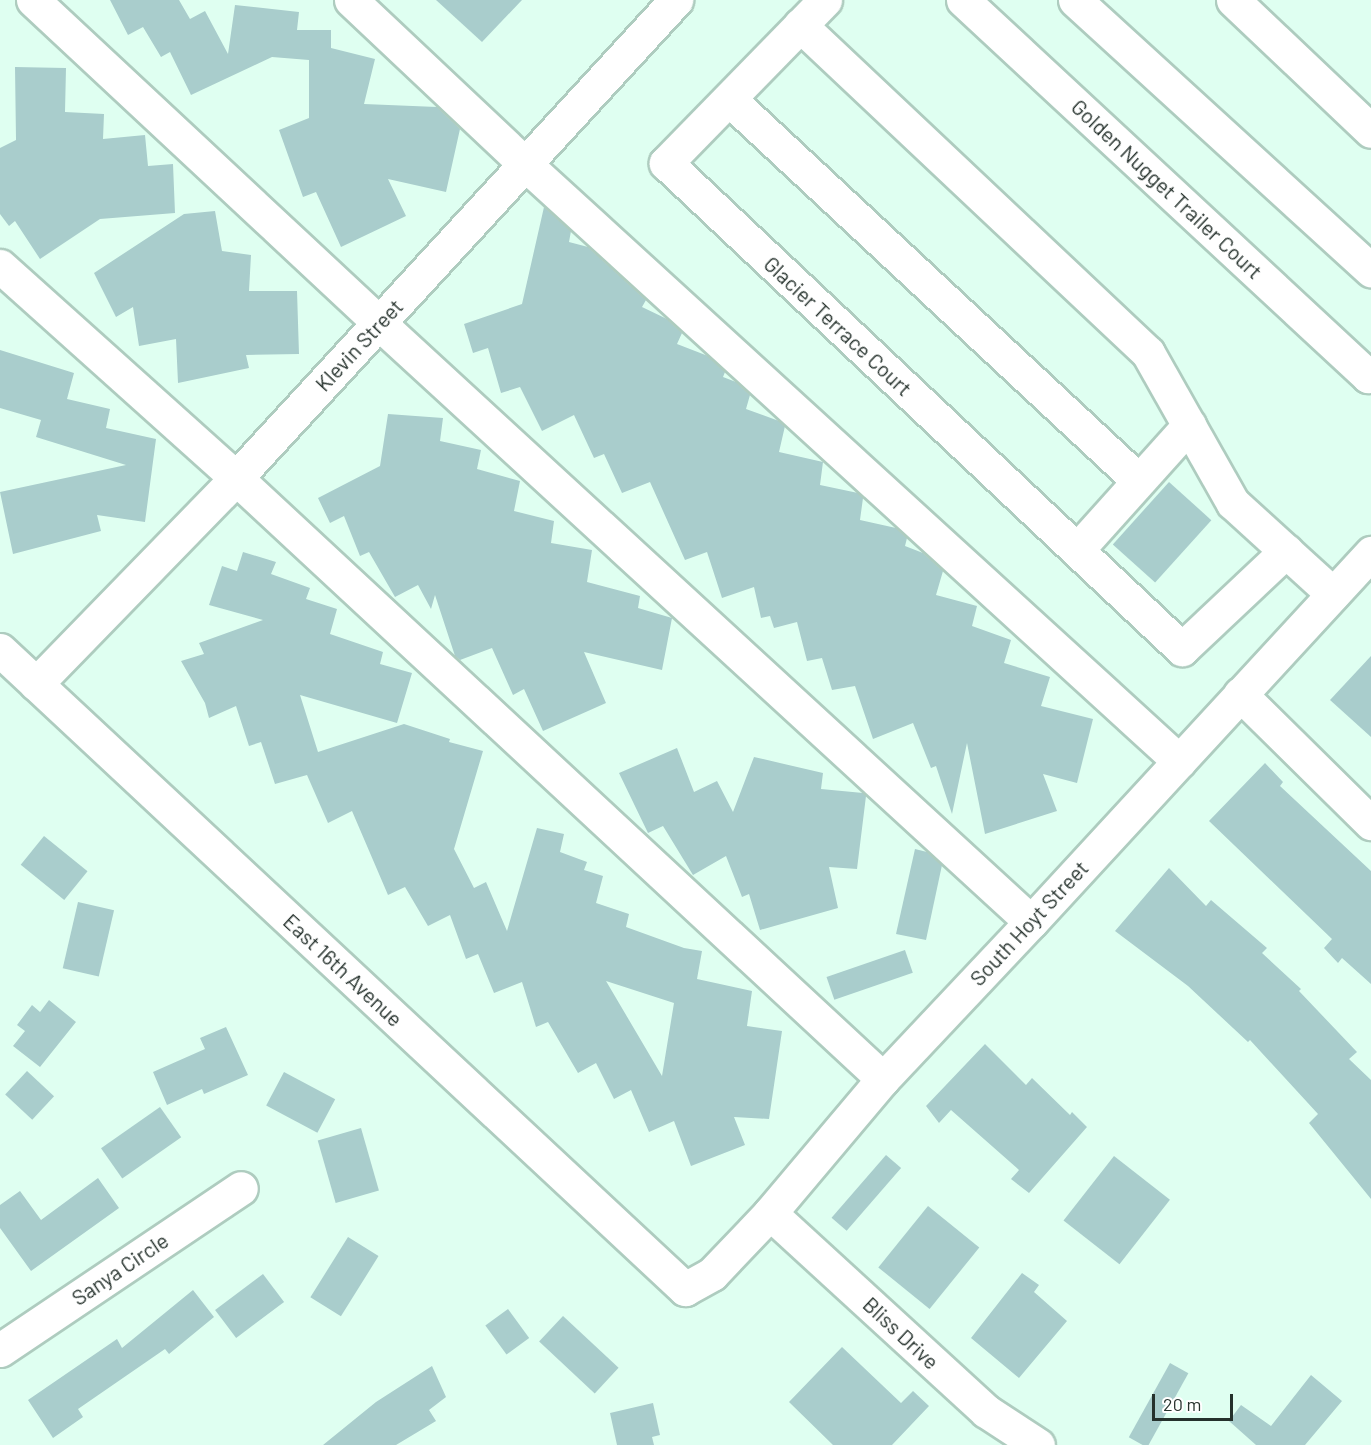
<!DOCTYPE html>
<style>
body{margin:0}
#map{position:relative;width:1371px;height:1445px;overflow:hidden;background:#dffff1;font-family:Barlow,sans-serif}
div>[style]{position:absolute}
.building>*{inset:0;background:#a9cdcc;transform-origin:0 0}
.roads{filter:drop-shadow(2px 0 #aeccbf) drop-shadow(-2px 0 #aeccbf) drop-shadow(0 2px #aeccbf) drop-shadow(0 -2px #aeccbf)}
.minor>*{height:33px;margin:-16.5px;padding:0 16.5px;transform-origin:16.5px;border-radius:16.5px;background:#fff}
span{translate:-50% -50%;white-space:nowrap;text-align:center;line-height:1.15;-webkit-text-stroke:4.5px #fff;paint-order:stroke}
.street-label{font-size:21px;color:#25312c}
.scale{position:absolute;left:1152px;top:1394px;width:81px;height:27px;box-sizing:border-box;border:3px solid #25312c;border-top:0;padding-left:8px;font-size:18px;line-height:21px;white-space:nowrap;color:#25312c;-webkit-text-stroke:4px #fff;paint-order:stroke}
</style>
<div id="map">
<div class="building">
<div style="clip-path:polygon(110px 0,179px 0,190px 19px,205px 11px,228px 54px,235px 5px,299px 12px,297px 30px,331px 30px,331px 48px,375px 59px,364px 104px,437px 107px,460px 129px,446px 192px,388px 179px,406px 216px,341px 247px,316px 192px,303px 197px,279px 130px,309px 118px,309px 60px,272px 57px,191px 95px,170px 52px,161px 57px,143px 27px,128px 35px)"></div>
<div style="clip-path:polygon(436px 0,522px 0,482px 42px)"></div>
<div style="clip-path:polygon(15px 67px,66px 68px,65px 112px,104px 114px,103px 139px,145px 135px,148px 166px,173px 164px,175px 213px,100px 219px,40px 259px,15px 221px,9px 226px,0 214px,0 148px,16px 140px)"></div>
<div style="clip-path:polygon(544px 207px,571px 231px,569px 242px,588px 247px,646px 300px,642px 307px,667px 319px,682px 333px,677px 344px,708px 356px,725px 372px,723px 377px,736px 382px,750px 395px,746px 409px,779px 421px,785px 426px,779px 452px,823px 462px,820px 485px,858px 493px,863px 498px,860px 520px,896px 528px,907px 538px,905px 546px,923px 553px,943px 571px,936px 595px,977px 606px,972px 626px,1011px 640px,1004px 663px,1050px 677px,1041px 706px,1093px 719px,1077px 783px,1043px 774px,1057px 811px,985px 834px,967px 743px,952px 814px,936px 766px,931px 768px,913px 723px,873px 739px,855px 686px,832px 690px,822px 658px,807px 661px,797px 622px,774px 628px,770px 616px,761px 618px,754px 587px,722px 598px,707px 552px,685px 560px,650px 482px,622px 493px,604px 454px,594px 458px,574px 415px,542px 431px,520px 387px,501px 393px,488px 348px,473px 353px,464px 324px,522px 304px)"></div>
<div style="clip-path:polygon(215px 211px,222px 251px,251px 255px,249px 291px,297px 291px,299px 354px,246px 355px,249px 368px,178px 383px,176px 339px,139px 346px,133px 307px,116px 317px,94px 273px,184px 214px)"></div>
<div style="clip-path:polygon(0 350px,74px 373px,67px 399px,110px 409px,106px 428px,156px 439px,145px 522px,97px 515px,101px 531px,13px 554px,0 492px,126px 465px,36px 437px,41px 420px,0 408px)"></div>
<div style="clip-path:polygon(388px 414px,443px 418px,440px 441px,481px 450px,477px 469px,520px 481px,514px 511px,554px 521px,551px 543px,592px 550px,587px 582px,640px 596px,638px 608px,672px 618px,662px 670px,584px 652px,606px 703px,543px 731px,524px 689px,513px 695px,492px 648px,460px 660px,455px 656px,435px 595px,431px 609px,418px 585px,395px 597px,369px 552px,360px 556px,344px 516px,330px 523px,318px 498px,380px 466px)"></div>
<div style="left:1169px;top:482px;width:57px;height:84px;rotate:42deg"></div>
<div style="clip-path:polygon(evenodd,243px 552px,276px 562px,271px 574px,310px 588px,306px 599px,337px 609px,330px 634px,383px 652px,380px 664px,412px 673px,397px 723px,300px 695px,318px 752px,404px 724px,450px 739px,449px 742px,483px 751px,454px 849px,474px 888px,486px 882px,507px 931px,537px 828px,564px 834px,560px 852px,587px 862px,584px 870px,603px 876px,596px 903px,629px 914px,626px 927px,684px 948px,702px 951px,697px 979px,752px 991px,747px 1026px,782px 1031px,769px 1119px,734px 1117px,745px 1145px,691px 1166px,674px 1121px,649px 1132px,631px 1090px,614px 1099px,596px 1063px,578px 1073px,548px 1022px,536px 1027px,522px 982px,494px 993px,478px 954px,466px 959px,450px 915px,428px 926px,405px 887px,388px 895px,352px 811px,328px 823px,307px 775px,275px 784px,261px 742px,249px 746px,236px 706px,209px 718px,205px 703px,181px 661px,204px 654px,199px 643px,263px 620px,209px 605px,222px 566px,237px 571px,243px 552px,606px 981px,674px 1003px,662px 1076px,606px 981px)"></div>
<div style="clip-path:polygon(1371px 656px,1371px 737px,1330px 700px)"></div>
<div style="clip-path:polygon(677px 748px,694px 792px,717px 781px,733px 812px,754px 757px,823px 773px,821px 789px,863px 793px,866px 796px,857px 869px,829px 867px,838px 908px,760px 930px,749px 894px,742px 897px,726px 856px,693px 875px,663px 826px,648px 833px,619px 773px)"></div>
<div style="clip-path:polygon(1265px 763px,1283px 782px,1280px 786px,1371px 871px,1371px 984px,1342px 958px,1338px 963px,1324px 948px,1332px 939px,1209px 821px)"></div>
<div style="left:44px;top:836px;width:56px;height:37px;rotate:39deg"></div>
<div style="clip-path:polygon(915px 849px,927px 852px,942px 865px,926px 940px,896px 934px)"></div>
<div style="clip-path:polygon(1169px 868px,1206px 906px,1211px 900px,1267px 948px,1262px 953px,1301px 989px,1299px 991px,1357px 1052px,1349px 1059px,1371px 1080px,1371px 1199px,1309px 1123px,1318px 1114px,1250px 1040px,1248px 1042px,1188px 986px,1115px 931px)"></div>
<div style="left:78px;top:902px;width:37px;height:68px;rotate:13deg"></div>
<div style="left:905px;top:950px;width:24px;height:83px;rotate:71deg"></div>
<div style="clip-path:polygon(49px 1000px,76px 1022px,40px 1067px,13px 1046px,25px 1031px,17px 1025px,32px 1005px,40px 1012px)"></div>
<div style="clip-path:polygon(226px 1027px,248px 1075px,204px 1094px,202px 1089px,167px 1105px,153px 1072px,205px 1049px,200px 1038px)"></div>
<div style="clip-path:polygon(985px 1044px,1026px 1085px,1032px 1078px,1070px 1115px,1072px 1112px,1087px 1127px,1029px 1193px,1011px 1179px,1019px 1170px,951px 1110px,939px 1123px,926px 1106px)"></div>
<div style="left:27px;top:1071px;width:37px;height:32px;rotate:43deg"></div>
<div style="left:284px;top:1072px;width:58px;height:38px;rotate:28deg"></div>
<div style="left:160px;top:1107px;width:37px;height:72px;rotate:55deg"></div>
<div style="left:361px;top:1128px;width:65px;height:45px;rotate:74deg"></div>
<div style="left:886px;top:1155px;width:20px;height:83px;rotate:41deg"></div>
<div style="left:1114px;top:1156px;width:71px;height:82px;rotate:38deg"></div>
<div style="clip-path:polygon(98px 1178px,119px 1208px,31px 1271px,0 1228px,0 1205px,20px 1191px,41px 1220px)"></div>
<div style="left:928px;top:1206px;width:66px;height:79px;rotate:39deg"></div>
<div style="left:348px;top:1237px;width:36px;height:71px;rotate:32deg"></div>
<div style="clip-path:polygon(1022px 1273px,1039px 1285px,1034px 1292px,1067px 1321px,1019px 1378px,971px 1338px)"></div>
<div style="left:263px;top:1274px;width:35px;height:60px;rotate:53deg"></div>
<div style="clip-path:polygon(193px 1290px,214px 1317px,169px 1354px,165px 1349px,78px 1409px,83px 1417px,53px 1438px,28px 1400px,117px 1339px,122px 1348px)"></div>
<div style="left:508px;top:1309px;width:36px;height:28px;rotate:54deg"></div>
<div style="left:563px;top:1316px;width:76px;height:35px;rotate:43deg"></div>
<div style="clip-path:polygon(842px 1347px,901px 1403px,913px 1391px,929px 1406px,892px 1445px,833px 1445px,789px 1402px)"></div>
<div style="left:1170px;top:1363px;width:21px;height:85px;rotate:29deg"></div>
<div style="clip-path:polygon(432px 1366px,446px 1397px,429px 1410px,436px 1421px,396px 1445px,323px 1445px,376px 1402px)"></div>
<div style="clip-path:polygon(1311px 1375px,1342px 1401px,1305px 1445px,1256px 1445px,1229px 1421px,1241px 1405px,1271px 1426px)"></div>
<div style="clip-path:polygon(653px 1403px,660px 1435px,652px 1437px,654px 1445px,617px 1445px,610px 1413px)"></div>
</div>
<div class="roads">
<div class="minor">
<div style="left:33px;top:0;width:473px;rotate:43deg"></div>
<div style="left:379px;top:323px;width:885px;rotate:42.57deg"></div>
<div style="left:351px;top:0;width:239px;rotate:43.3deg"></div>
<div style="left:525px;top:164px;width:886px;rotate:42.39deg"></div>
<div style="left:825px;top:0;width:228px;rotate:134.3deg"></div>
<div style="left:666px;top:163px;width:709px;rotate:43.29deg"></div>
<div style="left:1182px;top:649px;width:143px;rotate:-43.3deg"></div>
<div style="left:963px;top:0;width:553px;rotate:42.87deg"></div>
<div style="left:1368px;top:376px;width:3px"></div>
<div style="left:1075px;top:0;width:401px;rotate:42.4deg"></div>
<div style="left:1233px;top:0;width:190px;rotate:43.5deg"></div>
<div style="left:800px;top:25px;width:478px;rotate:43.3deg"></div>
<div style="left:1148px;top:353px;width:172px;rotate:60.5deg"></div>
<div style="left:1233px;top:503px;width:135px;rotate:42.3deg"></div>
<div style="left:729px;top:99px;width:560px;rotate:42.98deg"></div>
<div style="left:0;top:266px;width:317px;rotate:41.9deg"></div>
<div style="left:236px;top:478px;width:883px;rotate:42.89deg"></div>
<div style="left:1077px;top:550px;width:168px;rotate:-48.1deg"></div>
<div style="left:0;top:650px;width:937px;rotate:43.01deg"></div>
<div style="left:685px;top:1289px;width:31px;rotate:-29deg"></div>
<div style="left:712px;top:1274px;width:84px;rotate:-46.4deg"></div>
<div style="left:770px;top:1213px;width:175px;rotate:-49.9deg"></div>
<div style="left:883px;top:1079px;width:216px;rotate:-46.7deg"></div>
<div style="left:1031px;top:922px;width:502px;rotate:-47.34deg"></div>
<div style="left:36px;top:684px;width:287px;rotate:-45.8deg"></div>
<div style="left:236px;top:478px;width:650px;rotate:-47.37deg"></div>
<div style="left:1240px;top:694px;width:184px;rotate:44.6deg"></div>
<div style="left:770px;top:1213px;width:293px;rotate:42.5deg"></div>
<div style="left:986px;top:1411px;width:62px;rotate:33.2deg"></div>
<div style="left:0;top:1350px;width:290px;rotate:-33.9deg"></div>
</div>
</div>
<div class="street-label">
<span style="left:1167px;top:189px;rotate:43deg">Golden Nugget Trailer Court</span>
<span style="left:838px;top:326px;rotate:43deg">Glacier Terrace Court</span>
<span style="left:359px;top:345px;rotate:-47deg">Klevin Street</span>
<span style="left:1029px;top:923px;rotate:-47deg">South Hoyt Street</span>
<span style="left:343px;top:970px;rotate:43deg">East 16th Avenue</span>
<span style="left:120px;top:1269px;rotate:-34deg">Sanya Circle</span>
<span style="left:901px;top:1333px;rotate:43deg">Bliss Drive</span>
</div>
<div class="scale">20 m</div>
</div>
